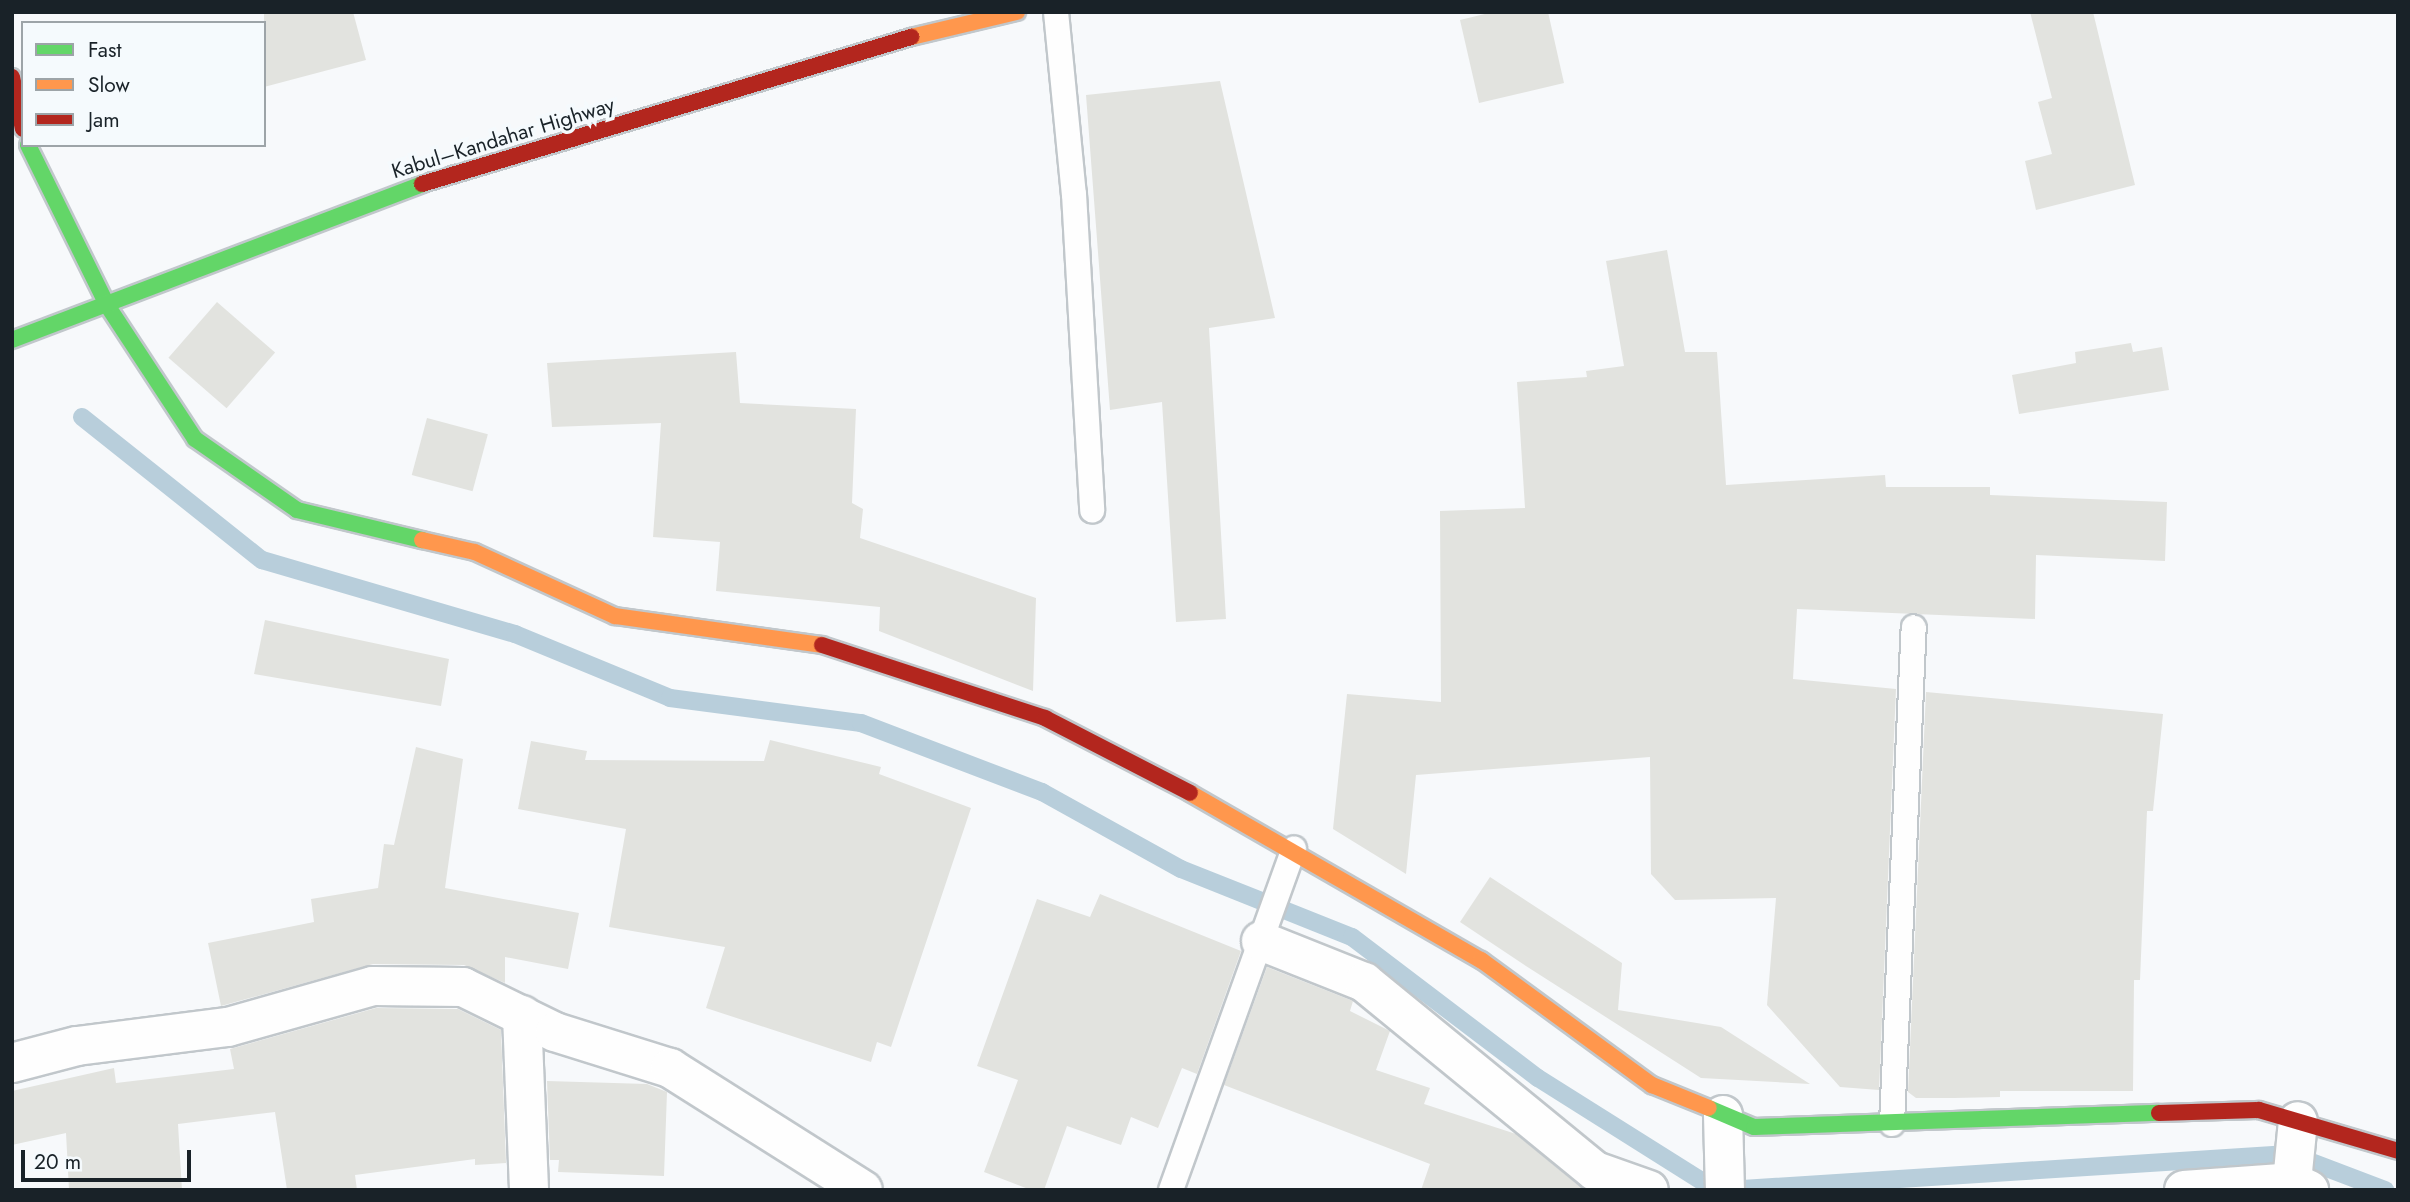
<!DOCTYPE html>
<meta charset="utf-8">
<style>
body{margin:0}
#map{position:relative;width:2410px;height:1202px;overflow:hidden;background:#f7f9fb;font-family:Jost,sans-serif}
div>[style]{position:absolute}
.stream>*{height:18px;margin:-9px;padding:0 9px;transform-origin:9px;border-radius:9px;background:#b8cedb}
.building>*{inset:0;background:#e2e3df;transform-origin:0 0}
.roads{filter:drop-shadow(2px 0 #c1c7cb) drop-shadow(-2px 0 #c1c7cb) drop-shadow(0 2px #c1c7cb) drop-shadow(0 -2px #c1c7cb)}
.lane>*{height:24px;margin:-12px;padding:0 12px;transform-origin:12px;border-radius:12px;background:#fefefe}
.street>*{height:38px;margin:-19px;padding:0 19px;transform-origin:19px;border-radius:19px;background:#fefefe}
.fast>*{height:16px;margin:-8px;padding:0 8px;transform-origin:8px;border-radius:8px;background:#63d668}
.slow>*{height:16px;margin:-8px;padding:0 8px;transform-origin:8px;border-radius:8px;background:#ff974d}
.jam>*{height:16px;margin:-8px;padding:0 8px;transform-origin:8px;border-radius:8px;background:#b3261e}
span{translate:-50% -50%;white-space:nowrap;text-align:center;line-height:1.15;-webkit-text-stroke:7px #f5fafd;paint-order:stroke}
.street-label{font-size:21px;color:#192228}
.frame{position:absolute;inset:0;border:14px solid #192228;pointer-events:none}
.legend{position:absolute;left:21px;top:21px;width:245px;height:126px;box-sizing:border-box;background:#f5fafd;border:2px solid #9da4a8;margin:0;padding:9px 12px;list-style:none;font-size:21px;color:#192228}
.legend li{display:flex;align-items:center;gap:14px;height:35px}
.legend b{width:35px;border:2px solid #9da4a8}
.scale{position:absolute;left:21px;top:1150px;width:170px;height:32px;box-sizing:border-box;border:4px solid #192228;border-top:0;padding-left:9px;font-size:21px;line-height:24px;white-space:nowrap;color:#192228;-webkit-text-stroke:5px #f5fafd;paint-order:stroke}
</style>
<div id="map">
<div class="stream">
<div style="left:82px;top:417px;width:230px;rotate:38.5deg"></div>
<div style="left:262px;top:560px;width:264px;rotate:16.3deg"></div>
<div style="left:515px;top:634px;width:168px;rotate:22.4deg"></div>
<div style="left:670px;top:698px;width:193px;rotate:7.5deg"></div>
<div style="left:861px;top:723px;width:194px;rotate:20.9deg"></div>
<div style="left:1042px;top:792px;width:159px;rotate:29deg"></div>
<div style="left:1181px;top:869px;width:184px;rotate:21.7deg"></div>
<div style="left:1352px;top:937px;width:233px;rotate:37.2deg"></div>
<div style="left:1538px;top:1078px;width:210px;rotate:32.2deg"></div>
<div style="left:1727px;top:1190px;width:564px;rotate:-3.66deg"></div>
<div style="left:2290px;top:1154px;width:102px;rotate:20.8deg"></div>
</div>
<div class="building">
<div style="clip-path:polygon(264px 12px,353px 12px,366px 60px,264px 87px)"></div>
<div style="clip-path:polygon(1493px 12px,1548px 12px,1564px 83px,1479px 103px,1460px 20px)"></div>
<div style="clip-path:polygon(2030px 12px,2093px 12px,2135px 185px,2036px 210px,2025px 161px,2052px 154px,2038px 102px,2052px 98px)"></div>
<div style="clip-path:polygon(1220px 81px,1275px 318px,1209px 328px,1226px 619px,1176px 622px,1162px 402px,1110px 410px,1086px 95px)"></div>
<div style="clip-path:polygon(1667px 250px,1685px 352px,1717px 352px,1726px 485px,1885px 475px,1886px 487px,1990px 487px,1990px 495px,2167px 502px,2165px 561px,2036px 555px,2035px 619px,1797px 609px,1793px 679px,1896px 689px,1879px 1090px,1840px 1087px,1767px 1005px,1776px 898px,1675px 900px,1651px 874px,1650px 757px,1416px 775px,1406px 874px,1333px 829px,1347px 694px,1441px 702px,1440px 511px,1525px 508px,1517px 382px,1587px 377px,1586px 371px,1624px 366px,1606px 261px)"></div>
<div style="left:217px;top:302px;width:77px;height:74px;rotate:41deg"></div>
<div style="clip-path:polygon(2131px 343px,2133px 352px,2162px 347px,2169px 390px,2019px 414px,2012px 375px,2076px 363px,2075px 352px)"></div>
<div style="clip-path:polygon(736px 352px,740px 403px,856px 409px,852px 503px,863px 509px,860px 538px,1036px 598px,1033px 691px,879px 631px,880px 607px,716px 591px,720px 542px,653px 537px,661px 423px,552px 427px,547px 363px)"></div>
<div style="left:427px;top:418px;width:63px;height:59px;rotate:15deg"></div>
<div style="clip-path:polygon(265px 620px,449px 659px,441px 706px,254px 674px)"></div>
<div style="clip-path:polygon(1926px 692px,2163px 714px,2153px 811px,2147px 811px,2140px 980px,2134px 980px,2133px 1091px,2000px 1091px,2000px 1097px,1954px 1098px,1916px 1098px,1908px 1092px)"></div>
<div style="clip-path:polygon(770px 740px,881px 767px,879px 774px,971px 808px,891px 1047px,877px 1042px,871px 1062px,706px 1008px,725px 947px,609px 927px,626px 829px,518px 809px,531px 741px,587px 751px,585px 760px,764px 761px)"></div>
<div style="clip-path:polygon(416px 747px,463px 759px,445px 888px,579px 913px,568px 969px,505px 957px,505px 983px,464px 965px,373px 964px,221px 1006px,208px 943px,314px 922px,311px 899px,378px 888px,384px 844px,394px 845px)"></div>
<div style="clip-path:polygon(1490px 877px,1622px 963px,1618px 1010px,1721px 1027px,1810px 1084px,1701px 1078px,1523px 964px,1460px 922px)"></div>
<div style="clip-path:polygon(1100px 894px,1241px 951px,1197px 1074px,1182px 1068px,1158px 1128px,1131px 1117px,1121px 1145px,1067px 1126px,1044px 1190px,1031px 1190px,984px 1172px,1018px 1080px,977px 1066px,1037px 899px,1090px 917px)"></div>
<div style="clip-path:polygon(1267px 967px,1353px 1001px,1350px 1011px,1390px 1031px,1376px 1070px,1430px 1088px,1424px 1104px,1516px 1134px,1584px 1190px,1421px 1190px,1430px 1164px,1224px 1085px)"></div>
<div style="clip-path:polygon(376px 1008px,458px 1009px,501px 1030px,506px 1163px,475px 1165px,475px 1159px,355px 1175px,357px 1190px,287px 1190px,275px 1112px,178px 1124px,182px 1190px,69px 1190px,66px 1133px,12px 1145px,12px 1091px,114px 1068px,116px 1083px,234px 1069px,230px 1049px)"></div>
<div style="clip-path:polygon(547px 1081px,647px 1084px,667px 1092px,664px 1176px,558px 1172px,559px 1160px,550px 1160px)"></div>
</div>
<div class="roads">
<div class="lane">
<div style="left:1056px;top:12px;width:183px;rotate:84.4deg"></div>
<div style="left:1074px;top:194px;width:317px;rotate:86.7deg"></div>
<div style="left:1892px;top:1124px;width:497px;rotate:-87.5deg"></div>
<div style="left:1171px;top:1190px;width:363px;rotate:-70.2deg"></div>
</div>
<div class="street">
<div style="left:1261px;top:941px;width:111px;rotate:21.7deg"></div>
<div style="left:1364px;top:982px;width:298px;rotate:39.3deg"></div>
<div style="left:1595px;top:1171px;width:57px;rotate:19.4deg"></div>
<div style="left:522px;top:1015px;width:175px;rotate:87.7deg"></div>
<div style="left:12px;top:1063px;width:67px;rotate:-14.7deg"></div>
<div style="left:77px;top:1046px;width:152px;rotate:-7.2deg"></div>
<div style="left:228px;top:1027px;width:151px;rotate:-15.8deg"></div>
<div style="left:373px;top:986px;width:90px;rotate:0.6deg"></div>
<div style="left:463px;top:987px;width:102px;rotate:26.1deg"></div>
<div style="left:555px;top:1032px;width:121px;rotate:17.4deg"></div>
<div style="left:670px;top:1068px;width:228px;rotate:32.3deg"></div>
<div style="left:1723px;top:1115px;width:75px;rotate:88.5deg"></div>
<div style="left:2292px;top:1182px;width:61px;rotate:-84.4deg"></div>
<div style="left:2184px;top:1190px;width:108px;rotate:-4.2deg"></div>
<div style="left:2292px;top:1182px;width:19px;rotate:25deg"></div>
</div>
<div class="fast">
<div style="left:28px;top:145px;width:178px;rotate:63.7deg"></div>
<div style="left:107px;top:305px;width:160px;rotate:56.7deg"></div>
<div style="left:195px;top:439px;width:124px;rotate:34.8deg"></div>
<div style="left:297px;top:510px;width:129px;rotate:13.5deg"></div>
<div style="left:12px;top:340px;width:439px;rotate:-20.8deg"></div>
<div style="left:1709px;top:1108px;width:49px;rotate:22.9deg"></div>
<div style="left:1754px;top:1127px;width:405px;rotate:-2deg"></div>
</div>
<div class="slow">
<div style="left:911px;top:37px;width:109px;rotate:-13.3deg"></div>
<div style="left:422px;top:540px;width:54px;rotate:12.8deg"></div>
<div style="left:475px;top:552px;width:154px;rotate:24.6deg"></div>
<div style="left:615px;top:616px;width:209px;rotate:8deg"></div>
<div style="left:1190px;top:793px;width:336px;rotate:29.9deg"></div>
<div style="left:1481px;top:960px;width:212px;rotate:36.2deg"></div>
<div style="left:1652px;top:1085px;width:61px;rotate:22deg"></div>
</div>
<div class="jam">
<div style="left:12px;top:77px;width:53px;rotate:78.1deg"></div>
<div style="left:422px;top:184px;width:511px;rotate:-16.73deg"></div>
<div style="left:822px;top:645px;width:235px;rotate:18.1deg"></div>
<div style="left:1045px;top:718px;width:163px;rotate:27.3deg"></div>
<div style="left:2159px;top:1113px;width:100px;rotate:-1.7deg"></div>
<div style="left:2259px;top:1110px;width:145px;rotate:16.4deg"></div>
</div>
</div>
<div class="street-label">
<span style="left:503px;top:138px;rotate:-17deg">Kabul–Kandahar Highway</span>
</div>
<div class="frame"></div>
<ul class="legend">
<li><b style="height:9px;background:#63d668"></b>Fast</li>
<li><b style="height:9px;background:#ff974d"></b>Slow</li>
<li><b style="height:9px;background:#b3261e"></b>Jam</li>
</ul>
<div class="scale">20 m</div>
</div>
